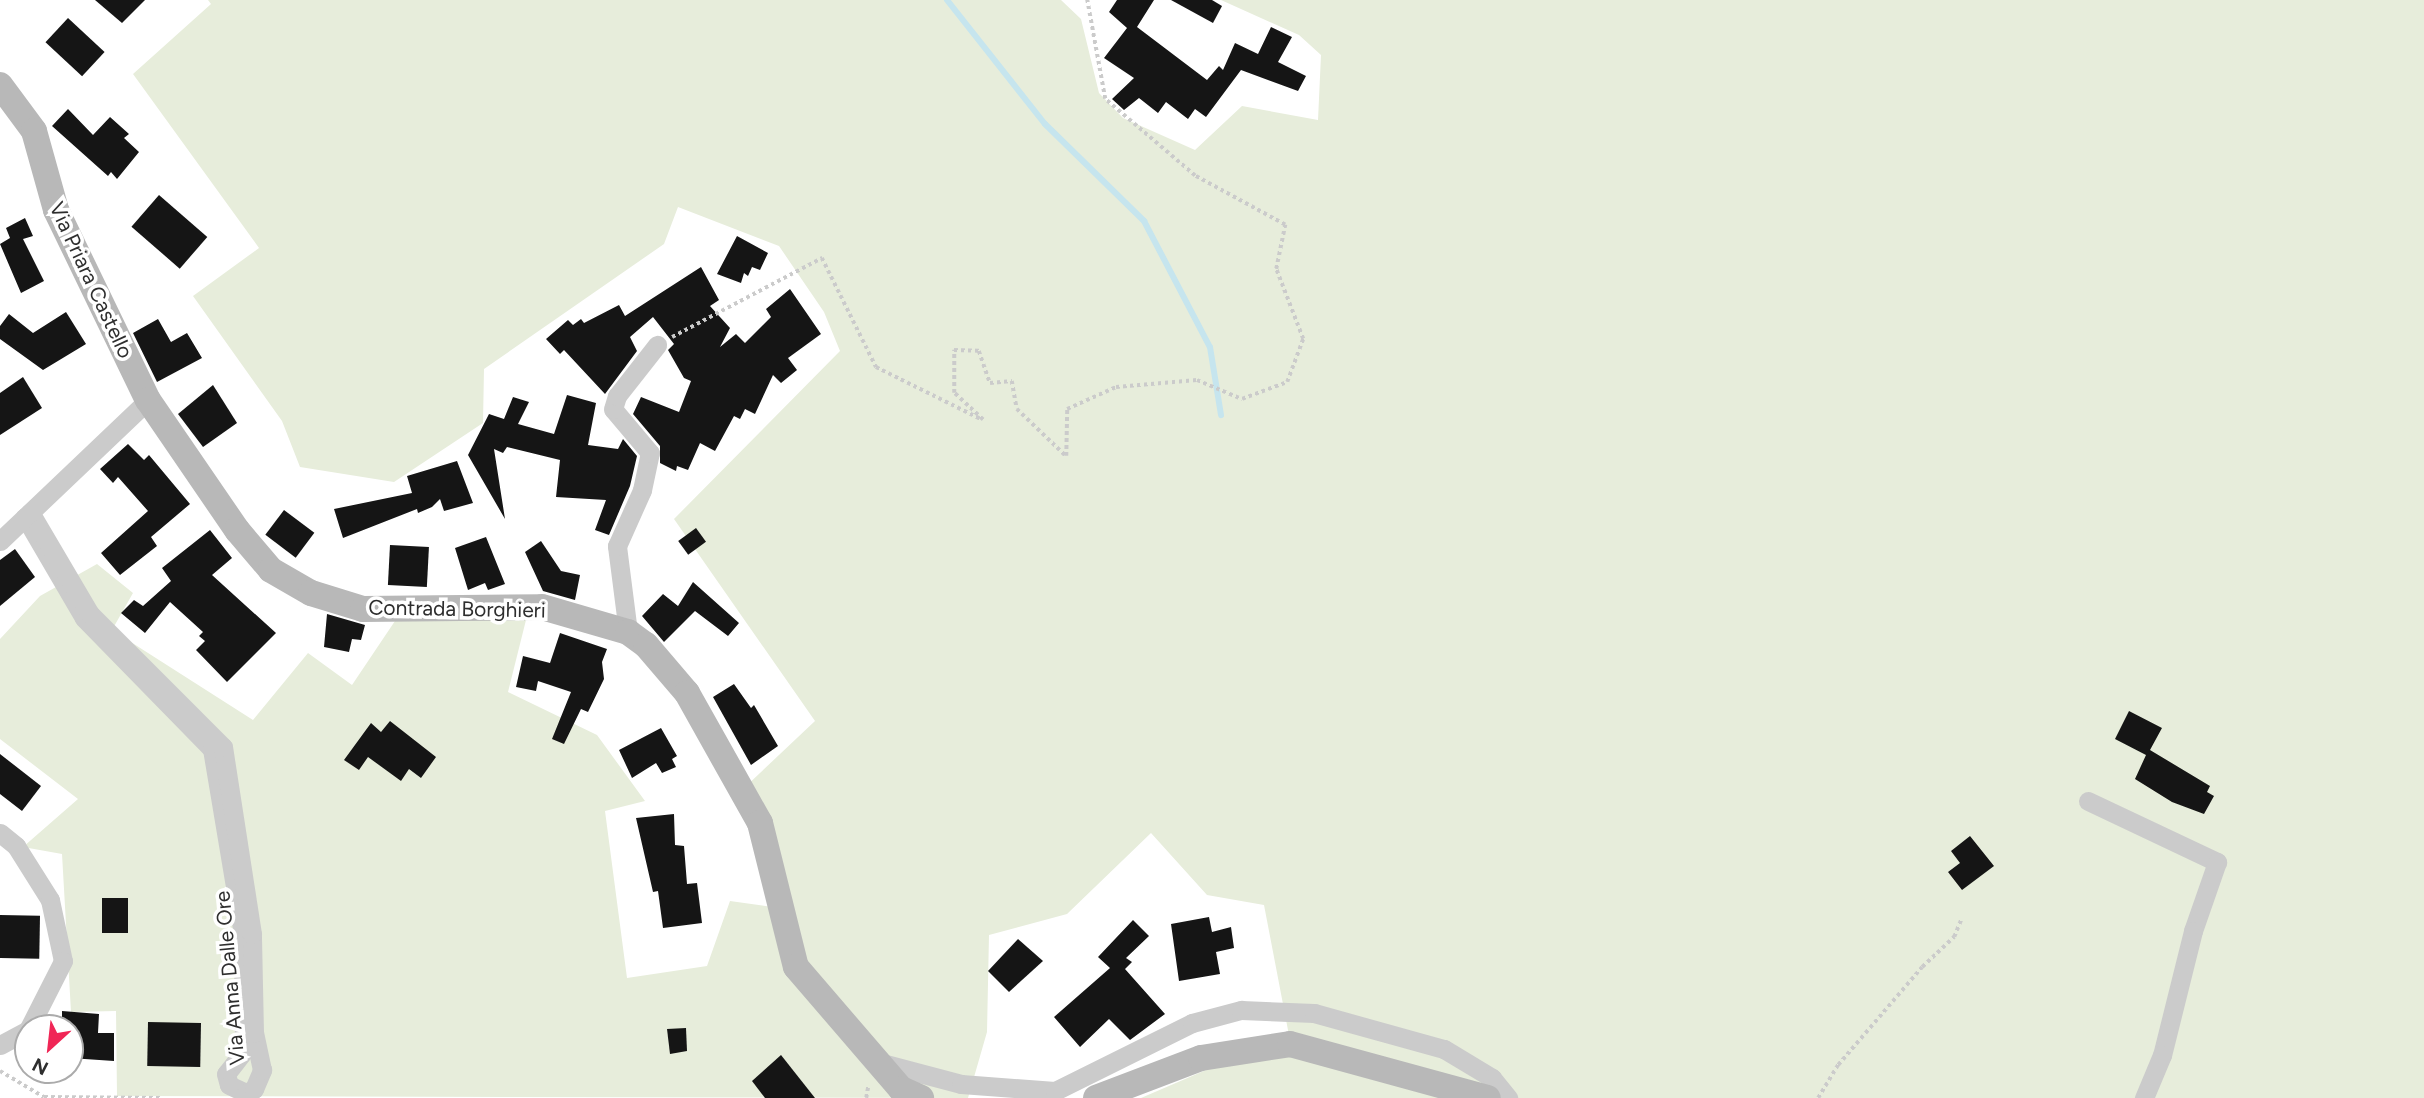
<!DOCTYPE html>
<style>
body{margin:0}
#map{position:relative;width:2424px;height:1098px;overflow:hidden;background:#fff;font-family:Figtree,sans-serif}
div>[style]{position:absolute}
.green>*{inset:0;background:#e7eddb}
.stream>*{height:6px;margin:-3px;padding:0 3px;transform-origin:3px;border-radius:3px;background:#c6e5ee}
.building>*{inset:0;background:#151515;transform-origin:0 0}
.path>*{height:3.5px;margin-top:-1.75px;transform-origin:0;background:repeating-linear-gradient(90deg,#cbcbcb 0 3.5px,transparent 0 7px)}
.street>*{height:19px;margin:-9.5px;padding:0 9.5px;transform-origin:9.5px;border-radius:9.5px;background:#cbcbcb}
.secondary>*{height:26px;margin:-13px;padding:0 13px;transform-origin:13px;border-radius:13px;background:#b8b8b8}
span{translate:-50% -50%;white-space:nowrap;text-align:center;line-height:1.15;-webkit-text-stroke:7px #fff;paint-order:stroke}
.street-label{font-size:21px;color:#2e2e2e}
.north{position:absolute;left:14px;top:1014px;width:70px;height:70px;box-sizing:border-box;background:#fff;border:2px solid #ababab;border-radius:50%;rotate:207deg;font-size:19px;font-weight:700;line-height:28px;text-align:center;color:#2e2e2e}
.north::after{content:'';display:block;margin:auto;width:24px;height:32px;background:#f02656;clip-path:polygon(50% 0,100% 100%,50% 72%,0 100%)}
</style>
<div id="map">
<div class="green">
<div style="clip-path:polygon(208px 0,1061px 0,1081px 19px,1099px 93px,1123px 118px,1195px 150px,1242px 106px,1318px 120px,1321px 55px,1299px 35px,1221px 0,2424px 0,2424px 1098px,1141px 1098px,1213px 1067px,1292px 1051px,1264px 905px,1207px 895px,1151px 833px,1067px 914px,989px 935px,987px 1032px,968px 1098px,117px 1096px,116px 1011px,71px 1012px,62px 854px,23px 847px,78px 799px,0 739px,0 639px,40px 596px,97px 564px,133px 593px,112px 630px,253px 720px,308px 653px,352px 685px,397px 618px,529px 608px,508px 692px,597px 735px,645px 801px,605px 811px,627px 978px,707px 966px,730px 901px,786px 909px,744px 788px,815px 721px,674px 519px,840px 351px,824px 312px,779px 246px,678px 207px,664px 244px,484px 369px,483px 423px,394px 482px,300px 467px,282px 421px,193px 296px,259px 248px,133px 74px,211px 4px)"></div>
</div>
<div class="stream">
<div style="left:947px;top:0;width:158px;rotate:51.7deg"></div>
<div style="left:1045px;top:124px;width:139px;rotate:44.4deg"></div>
<div style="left:1144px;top:221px;width:142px;rotate:62.4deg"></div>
<div style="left:1210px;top:347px;width:69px;rotate:80.8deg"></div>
</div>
<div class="building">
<div style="clip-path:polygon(95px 0,145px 0,122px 23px)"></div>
<div style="clip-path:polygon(1117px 0,1154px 0,1137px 27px,1207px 80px,1219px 66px,1223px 70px,1235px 43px,1258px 54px,1271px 27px,1292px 37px,1278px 62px,1306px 76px,1298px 91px,1241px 70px,1206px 117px,1195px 109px,1188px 119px,1166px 102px,1158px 113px,1139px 98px,1124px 110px,1112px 99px,1134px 78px,1104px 58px,1127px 28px,1109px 12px)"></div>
<div style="clip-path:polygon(1171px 0,1212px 0,1222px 6px,1213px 23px)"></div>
<div style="left:68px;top:18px;width:50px;height:33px;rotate:43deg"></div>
<div style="clip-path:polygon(68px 109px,93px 135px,110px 117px,129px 134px,124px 138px,139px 152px,117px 179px,111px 172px,108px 176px,52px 126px)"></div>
<div style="left:159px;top:195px;width:64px;height:42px;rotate:41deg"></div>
<div style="clip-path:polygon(25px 218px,33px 236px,23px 239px,44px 281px,21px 293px,0 244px,10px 238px,6px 228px)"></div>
<div style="clip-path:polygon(737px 236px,768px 253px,760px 270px,752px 267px,748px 276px,744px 273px,741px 283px,717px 274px)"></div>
<div style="clip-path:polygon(701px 267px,719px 300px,710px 306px,730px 328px,720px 347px,736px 334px,745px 343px,771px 317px,766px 309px,790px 289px,821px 334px,788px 358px,797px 370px,781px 383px,773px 375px,755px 414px,745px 409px,740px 419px,734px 416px,715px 451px,700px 443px,688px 470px,677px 466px,676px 471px,660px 463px,660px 446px,633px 414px,641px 397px,679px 412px,691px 381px,684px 378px,668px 350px,674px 344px,653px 317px,630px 337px,637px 351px,605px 394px,564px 350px,560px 354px,546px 339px,568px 320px,573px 325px,581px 319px,584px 323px,619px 305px,625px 316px)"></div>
<div style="clip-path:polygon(66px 312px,86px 344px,43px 370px,0 339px,0 326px,9px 314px,33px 333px)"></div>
<div style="clip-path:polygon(158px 319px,171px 342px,187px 333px,202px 358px,157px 382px,133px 333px)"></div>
<div style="clip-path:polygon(23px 377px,42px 408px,0 435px,0 393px)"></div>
<div style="clip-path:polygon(213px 385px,237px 423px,203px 447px,178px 414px)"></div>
<div style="clip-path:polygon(567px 395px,596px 403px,588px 445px,618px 449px,623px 439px,637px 456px,630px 486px,609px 535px,595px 530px,606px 500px,556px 497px,560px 460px,507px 447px,503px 453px,494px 449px,505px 519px,468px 455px,489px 414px,504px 419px,513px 397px,529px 402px,518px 424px,554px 434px)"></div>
<div style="clip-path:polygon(128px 444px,144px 460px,149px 455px,190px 504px,151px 537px,157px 546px,120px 575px,101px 553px,148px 511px,118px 477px,113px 483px,100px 469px)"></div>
<div style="clip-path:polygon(457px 461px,473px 503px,444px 511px,440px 499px,432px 507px,418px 513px,417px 509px,343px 538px,334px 509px,412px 493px,407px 476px)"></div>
<div style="left:284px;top:510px;width:38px;height:31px;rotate:37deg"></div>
<div style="left:696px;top:528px;width:17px;height:22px;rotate:54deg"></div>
<div style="clip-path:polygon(210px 530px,232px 558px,212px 575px,276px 633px,227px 682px,196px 650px,205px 641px,199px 636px,203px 632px,170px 602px,145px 633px,121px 613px,134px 600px,143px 606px,171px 581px,162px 568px)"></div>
<div style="clip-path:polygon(486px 537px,505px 584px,488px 590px,485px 583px,468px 590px,455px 548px)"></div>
<div style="clip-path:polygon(541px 541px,561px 571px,580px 575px,575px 600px,543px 591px,525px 552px)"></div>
<div style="left:390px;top:545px;width:39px;height:40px;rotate:3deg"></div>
<div style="clip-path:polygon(15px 549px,35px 577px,0 606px,0 560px)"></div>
<div style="clip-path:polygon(693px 582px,739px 623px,728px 636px,695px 611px,664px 642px,642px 616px,663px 594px,678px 606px)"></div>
<div style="clip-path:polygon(327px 614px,365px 625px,361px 640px,352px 639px,349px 652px,324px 647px)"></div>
<div style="clip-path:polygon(560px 633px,607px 649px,602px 662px,604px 679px,588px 712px,581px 709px,564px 744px,552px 739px,571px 692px,538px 681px,536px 691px,516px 687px,523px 656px,550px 663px)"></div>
<div style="clip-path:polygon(734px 684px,751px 708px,754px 705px,778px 746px,751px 765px,713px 697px)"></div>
<div style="clip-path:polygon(2129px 711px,2162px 728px,2150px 750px,2210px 786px,2207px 792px,2214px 796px,2204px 814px,2172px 802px,2135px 779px,2146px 755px,2115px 739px)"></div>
<div style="clip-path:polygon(390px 721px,436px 757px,421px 778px,409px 769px,401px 781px,368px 757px,359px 770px,344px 760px,371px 723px,381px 732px)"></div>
<div style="clip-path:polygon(661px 728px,677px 756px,672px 759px,676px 767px,662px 773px,656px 763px,632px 778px,619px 750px)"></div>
<div style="clip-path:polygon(0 754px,41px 786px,22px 811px,0 794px)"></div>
<div style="clip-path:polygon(674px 814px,675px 845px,684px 846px,687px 884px,697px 883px,702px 923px,663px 928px,658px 891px,653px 892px,636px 818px)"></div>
<div style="clip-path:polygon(1970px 836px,1994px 866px,1962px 890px,1948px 872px,1960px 863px,1951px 851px)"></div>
<div style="left:102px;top:898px;width:26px;height:35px"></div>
<div style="left:0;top:915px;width:40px;height:43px;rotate:1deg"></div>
<div style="clip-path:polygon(1209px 917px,1212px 932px,1231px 927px,1234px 948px,1216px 952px,1220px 974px,1179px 981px,1171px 924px)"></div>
<div style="clip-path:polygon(1133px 920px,1149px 936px,1126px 958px,1132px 962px,1125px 969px,1165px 1014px,1130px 1040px,1109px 1019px,1080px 1047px,1054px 1017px,1110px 968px,1098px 957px)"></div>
<div style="clip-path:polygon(1018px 939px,1043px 961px,1009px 992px,988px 971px)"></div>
<div style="clip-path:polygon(62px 1011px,99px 1014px,98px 1033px,114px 1033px,114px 1061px,70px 1058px,70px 1028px,62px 1028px)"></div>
<div style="left:148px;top:1022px;width:53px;height:44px;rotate:1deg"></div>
<div style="clip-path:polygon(686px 1028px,687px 1051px,670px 1054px,667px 1029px)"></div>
<div style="clip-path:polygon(781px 1055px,815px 1098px,765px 1098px,752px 1081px)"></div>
</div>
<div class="path">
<div style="left:672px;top:337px;width:170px;rotate:-27.8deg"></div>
<div style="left:822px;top:258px;width:122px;rotate:63.6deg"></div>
<div style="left:876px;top:367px;width:119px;rotate:26.4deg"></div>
<div style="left:983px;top:420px;width:40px;rotate:-137deg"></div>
<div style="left:954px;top:393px;width:43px;rotate:-90deg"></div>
<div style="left:954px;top:350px;width:25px;rotate:2deg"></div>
<div style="left:979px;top:351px;width:34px;rotate:71deg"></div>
<div style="left:990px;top:383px;width:22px;rotate:-5deg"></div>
<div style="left:1012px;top:381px;width:28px;rotate:80deg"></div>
<div style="left:1017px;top:409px;width:68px;rotate:43.8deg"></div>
<div style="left:1066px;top:456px;width:47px;rotate:-88.8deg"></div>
<div style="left:1067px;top:409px;width:54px;rotate:-24.2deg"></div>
<div style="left:1116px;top:387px;width:81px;rotate:-4.9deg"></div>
<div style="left:1197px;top:380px;width:49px;rotate:22.9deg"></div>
<div style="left:1242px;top:399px;width:48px;rotate:-20.7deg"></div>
<div style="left:1287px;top:382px;width:46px;rotate:-69.6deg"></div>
<div style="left:1303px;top:339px;width:75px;rotate:-111.1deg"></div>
<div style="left:1276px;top:269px;width:45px;rotate:-78.4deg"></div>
<div style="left:1285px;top:225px;width:102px;rotate:-151.4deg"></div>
<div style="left:1195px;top:176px;width:118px;rotate:-139.5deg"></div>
<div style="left:1105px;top:99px;width:101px;rotate:-100.3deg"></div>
<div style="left:0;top:1071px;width:51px;rotate:30.6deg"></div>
<div style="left:44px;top:1097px;width:117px;rotate:0.5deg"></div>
<div style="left:866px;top:1098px;width:11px;rotate:-80deg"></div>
<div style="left:1818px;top:1098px;width:39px;rotate:-59deg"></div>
<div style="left:1838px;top:1065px;width:129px;rotate:-49.4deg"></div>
<div style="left:1922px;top:967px;width:44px;rotate:-43.2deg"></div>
<div style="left:1954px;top:937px;width:18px;rotate:-68deg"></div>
</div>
<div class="street">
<div style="left:25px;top:517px;width:117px;rotate:59.7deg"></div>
<div style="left:84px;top:618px;width:183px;rotate:45.7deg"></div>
<div style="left:212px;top:749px;width:188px;rotate:80.5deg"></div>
<div style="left:243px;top:934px;width:117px;rotate:89.5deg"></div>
<div style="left:244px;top:1051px;width:29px;rotate:128deg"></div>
<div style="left:226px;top:1074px;width:11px;rotate:75deg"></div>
<div style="left:229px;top:1085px;width:19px;rotate:25deg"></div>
<div style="left:246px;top:1093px;width:9px;rotate:-27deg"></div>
<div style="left:254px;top:1089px;width:21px;rotate:-67deg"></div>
<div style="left:262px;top:1070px;width:38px;rotate:-102deg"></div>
<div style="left:254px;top:1033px;width:99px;rotate:-91.2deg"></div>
<div style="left:252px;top:934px;width:189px;rotate:-98.8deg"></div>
<div style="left:223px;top:747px;width:188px;rotate:-135deg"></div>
<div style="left:90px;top:614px;width:118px;rotate:-120.5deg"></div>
<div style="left:0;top:541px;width:204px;rotate:-43.6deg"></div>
<div style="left:628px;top:632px;width:87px;rotate:-97.3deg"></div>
<div style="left:617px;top:546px;width:61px;rotate:-65.9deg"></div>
<div style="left:642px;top:490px;width:38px;rotate:-78deg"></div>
<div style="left:650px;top:453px;width:57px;rotate:-130.1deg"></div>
<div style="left:613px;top:409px;width:14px;rotate:-73deg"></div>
<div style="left:617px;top:396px;width:65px;rotate:-51.9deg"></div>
<div style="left:2088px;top:801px;width:143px;rotate:25.3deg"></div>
<div style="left:2217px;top:862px;width:73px;rotate:109.2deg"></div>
<div style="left:2193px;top:931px;width:128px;rotate:104deg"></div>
<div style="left:2162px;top:1055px;width:47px;rotate:112.7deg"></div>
<div style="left:0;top:833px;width:21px;rotate:39deg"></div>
<div style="left:16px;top:846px;width:64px;rotate:57.8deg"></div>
<div style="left:50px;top:900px;width:62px;rotate:78deg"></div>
<div style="left:63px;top:961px;width:75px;rotate:116.9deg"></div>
<div style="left:0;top:1045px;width:32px;rotate:-28deg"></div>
<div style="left:878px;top:1062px;width:86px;rotate:14.8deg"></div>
<div style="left:961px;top:1084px;width:94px;rotate:4.3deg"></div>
<div style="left:1055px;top:1091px;width:153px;rotate:-26.4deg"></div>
<div style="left:1192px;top:1023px;width:51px;rotate:-14.9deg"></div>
<div style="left:1241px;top:1010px;width:73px;rotate:2.4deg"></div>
<div style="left:1314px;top:1013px;width:135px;rotate:15.5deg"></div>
<div style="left:1444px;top:1049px;width:56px;rotate:31.1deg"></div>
<div style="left:1492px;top:1078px;width:26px;rotate:51deg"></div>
</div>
<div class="secondary">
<div style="left:0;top:85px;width:57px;rotate:53.5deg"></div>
<div style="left:34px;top:131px;width:82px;rotate:74.4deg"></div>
<div style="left:56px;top:210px;width:211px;rotate:64.2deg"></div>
<div style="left:148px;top:400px;width:158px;rotate:55.6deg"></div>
<div style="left:237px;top:530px;width:52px;rotate:49.6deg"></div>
<div style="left:271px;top:570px;width:46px;rotate:29.9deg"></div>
<div style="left:311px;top:593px;width:54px;rotate:17.1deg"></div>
<div style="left:363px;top:609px;width:179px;rotate:-0.6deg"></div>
<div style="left:542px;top:607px;width:90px;rotate:16.2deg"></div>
<div style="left:628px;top:632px;width:22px;rotate:36deg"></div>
<div style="left:646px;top:645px;width:63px;rotate:49.5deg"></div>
<div style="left:687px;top:693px;width:149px;rotate:60.7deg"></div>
<div style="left:760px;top:823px;width:148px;rotate:76deg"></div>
<div style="left:796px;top:967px;width:161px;rotate:49.3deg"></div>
<div style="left:901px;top:1089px;width:22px;rotate:24deg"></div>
<div style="left:1096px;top:1098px;width:112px;rotate:-20.9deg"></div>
<div style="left:1201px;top:1058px;width:90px;rotate:-8.9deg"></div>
<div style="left:1290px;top:1044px;width:205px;rotate:15.3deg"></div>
</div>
<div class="street-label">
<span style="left:91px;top:280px;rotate:65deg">Via Priara Castello</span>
<span style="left:457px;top:609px;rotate:1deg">Contrada Borghieri</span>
<span style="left:230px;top:978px;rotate:-95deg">Via Anna Dalle Ore</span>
</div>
<div class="north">N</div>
</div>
